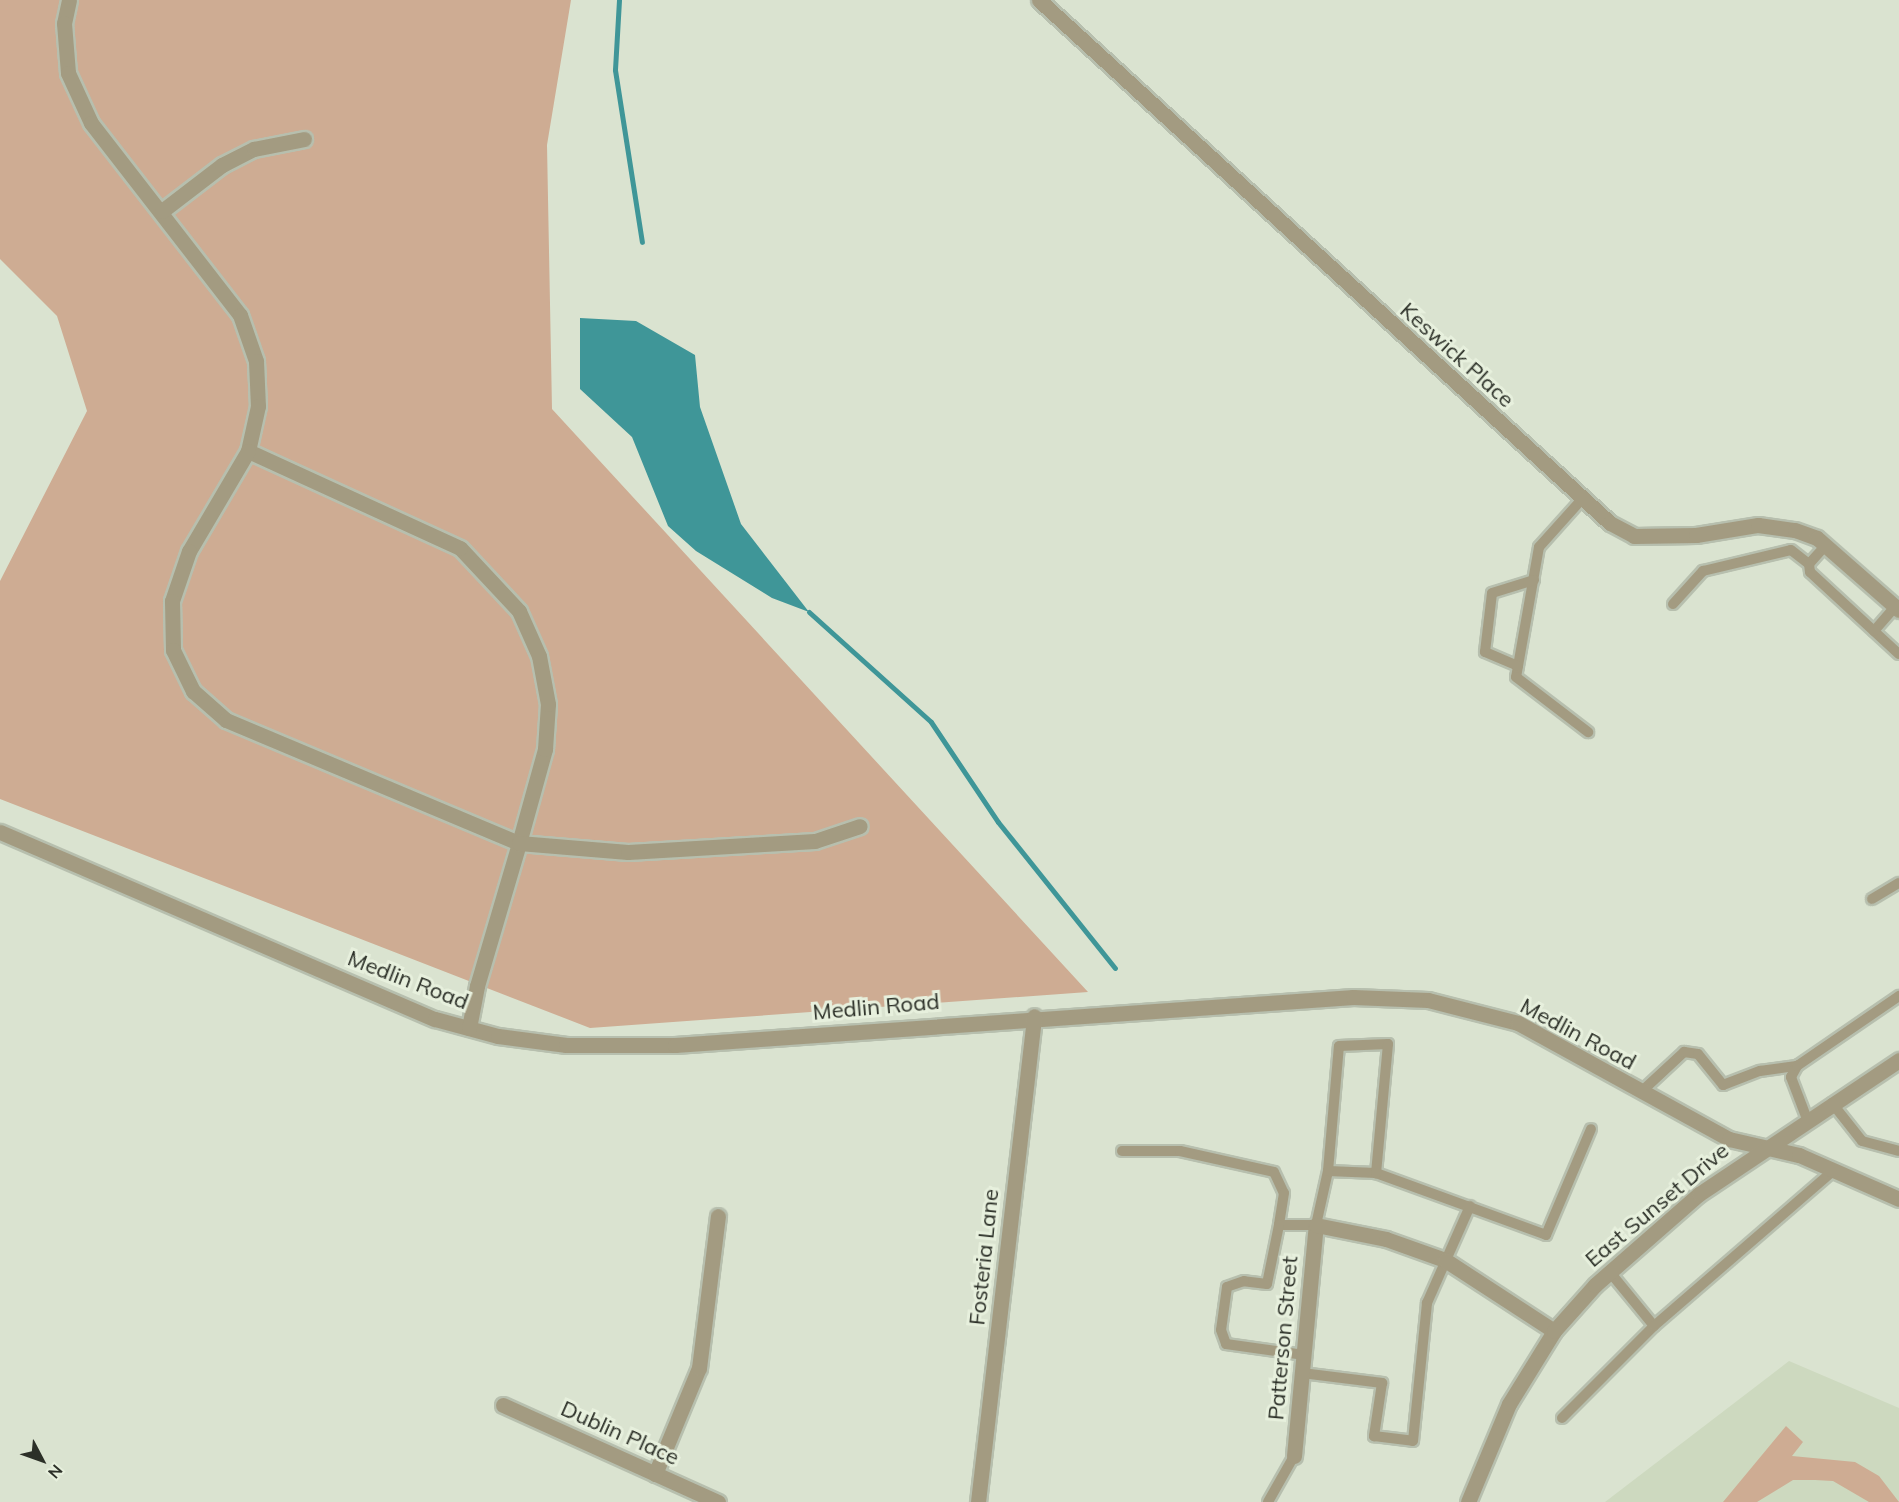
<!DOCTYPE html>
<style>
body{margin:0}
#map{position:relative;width:1899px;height:1502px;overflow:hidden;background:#dae3d0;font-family:Mulish,sans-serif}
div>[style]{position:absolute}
.built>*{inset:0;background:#cdd9bf}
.green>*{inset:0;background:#ceac93}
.water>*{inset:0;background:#3f9698}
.stream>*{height:5px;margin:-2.5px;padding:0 2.5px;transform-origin:2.5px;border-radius:2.5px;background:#3f9698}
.roads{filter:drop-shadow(2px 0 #b7bfae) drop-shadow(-2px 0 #b7bfae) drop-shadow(0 2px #b7bfae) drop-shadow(0 -2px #b7bfae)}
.service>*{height:10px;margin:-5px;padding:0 5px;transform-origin:5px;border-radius:5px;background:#a39b81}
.minor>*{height:15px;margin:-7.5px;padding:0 7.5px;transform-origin:7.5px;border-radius:7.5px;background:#a39b81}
.tertiary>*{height:15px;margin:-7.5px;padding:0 7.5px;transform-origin:7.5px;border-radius:7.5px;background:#a39b81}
span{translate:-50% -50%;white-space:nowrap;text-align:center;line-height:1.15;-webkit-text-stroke:6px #e7f0dd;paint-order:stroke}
.street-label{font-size:22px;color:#2c3028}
.north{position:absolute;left:12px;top:1430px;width:60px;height:60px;-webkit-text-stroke:4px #e7f0dd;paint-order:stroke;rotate:131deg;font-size:16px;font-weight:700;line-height:24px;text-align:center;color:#2c3028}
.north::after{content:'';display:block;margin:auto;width:21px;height:27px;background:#2c3028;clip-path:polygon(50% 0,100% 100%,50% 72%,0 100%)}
</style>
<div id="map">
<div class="built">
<div style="clip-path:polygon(1789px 1361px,1899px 1408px,1899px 1502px,1605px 1502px)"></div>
</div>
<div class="green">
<div style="clip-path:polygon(0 0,571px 0,547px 145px,552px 409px,1088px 992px,590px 1028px,0 799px,0 581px,87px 411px,57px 316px,0 259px)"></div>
<div style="clip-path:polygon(1786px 1426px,1803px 1442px,1792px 1456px,1855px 1462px,1879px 1476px,1899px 1502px,1869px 1502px,1833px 1481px,1815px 1480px,1793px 1480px,1757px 1502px,1723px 1502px)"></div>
</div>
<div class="water">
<div style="clip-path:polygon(580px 318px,636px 321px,695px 355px,700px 407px,741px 524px,809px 612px,772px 598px,696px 551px,668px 526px,632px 437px,580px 389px)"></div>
</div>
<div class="stream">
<div style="left:619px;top:0;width:70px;rotate:93.3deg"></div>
<div style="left:615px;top:70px;width:174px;rotate:81.1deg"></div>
<div style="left:809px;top:612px;width:164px;rotate:42deg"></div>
<div style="left:931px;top:722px;width:120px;rotate:56.2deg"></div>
<div style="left:998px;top:822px;width:187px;rotate:51.3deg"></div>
</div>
<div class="roads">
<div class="service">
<div style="left:1583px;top:498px;width:66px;rotate:131.9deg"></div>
<div style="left:1539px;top:547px;width:132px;rotate:100deg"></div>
<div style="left:1516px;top:677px;width:91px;rotate:37.4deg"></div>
<div style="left:1826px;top:545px;width:25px;rotate:132deg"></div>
<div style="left:1809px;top:564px;width:8px;rotate:83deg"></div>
<div style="left:1810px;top:572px;width:121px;rotate:42.7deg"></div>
<div style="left:1673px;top:604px;width:45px;rotate:-47.7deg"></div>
<div style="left:1703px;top:571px;width:90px;rotate:-13.4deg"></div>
<div style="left:1791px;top:550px;width:23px;rotate:38deg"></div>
<div style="left:1874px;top:631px;width:32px;rotate:-49deg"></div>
<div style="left:1518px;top:666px;width:36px;rotate:-157deg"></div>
<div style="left:1485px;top:652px;width:59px;rotate:-83.2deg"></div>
<div style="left:1492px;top:593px;width:44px;rotate:-17.2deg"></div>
<div style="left:1872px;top:899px;width:31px;rotate:-31deg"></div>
<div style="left:1641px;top:1092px;width:59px;rotate:-42.9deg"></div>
<div style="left:1684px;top:1052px;width:14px;rotate:8deg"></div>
<div style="left:1698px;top:1054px;width:40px;rotate:51deg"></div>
<div style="left:1723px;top:1085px;width:40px;rotate:-21deg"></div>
<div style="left:1760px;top:1071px;width:37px;rotate:-8deg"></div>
<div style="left:1832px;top:1103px;width:48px;rotate:51.7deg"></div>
<div style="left:1862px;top:1141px;width:38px;rotate:15deg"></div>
<div style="left:1807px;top:1119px;width:45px;rotate:-110.9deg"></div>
<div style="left:1791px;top:1077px;width:13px;rotate:-61deg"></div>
<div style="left:1797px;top:1066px;width:124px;rotate:-34.5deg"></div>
<div style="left:1122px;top:1151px;width:58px"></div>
<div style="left:1180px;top:1151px;width:96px;rotate:12.6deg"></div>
<div style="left:1274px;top:1172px;width:23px;rotate:65deg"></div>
<div style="left:1284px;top:1193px;width:32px;rotate:99deg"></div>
<div style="left:1279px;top:1225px;width:37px"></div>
<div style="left:1316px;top:1225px;width:55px;rotate:-77.5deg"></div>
<div style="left:1328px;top:1171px;width:48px;rotate:2.4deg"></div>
<div style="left:1376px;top:1173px;width:181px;rotate:20deg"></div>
<div style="left:1546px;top:1235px;width:115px;rotate:-67deg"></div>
<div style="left:1328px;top:1171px;width:125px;rotate:-85deg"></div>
<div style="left:1339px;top:1046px;width:49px;rotate:-2.3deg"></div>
<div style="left:1388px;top:1044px;width:130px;rotate:95.3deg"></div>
<div style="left:1279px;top:1225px;width:60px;rotate:101.5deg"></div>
<div style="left:1267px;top:1284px;width:23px;rotate:-173deg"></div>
<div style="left:1244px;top:1281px;width:18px;rotate:161deg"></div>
<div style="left:1227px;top:1287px;width:43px;rotate:97.9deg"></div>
<div style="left:1221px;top:1330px;width:15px;rotate:70deg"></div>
<div style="left:1226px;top:1344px;width:79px;rotate:8deg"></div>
<div style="left:1609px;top:1271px;width:71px;rotate:50.7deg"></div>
<div style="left:1302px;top:1373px;width:81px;rotate:7.1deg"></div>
<div style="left:1382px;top:1383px;width:54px;rotate:98.6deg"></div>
<div style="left:1374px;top:1436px;width:39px;rotate:7deg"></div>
<div style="left:1413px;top:1441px;width:139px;rotate:-84.2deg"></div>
<div style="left:1427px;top:1303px;width:106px;rotate:-66.1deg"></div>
<div style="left:1562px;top:1418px;width:130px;rotate:-45deg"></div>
<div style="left:1654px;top:1326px;width:235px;rotate:-40.9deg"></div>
<div style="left:1268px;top:1502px;width:53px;rotate:-60.5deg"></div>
</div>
<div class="minor">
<div style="left:69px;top:0;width:24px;rotate:102deg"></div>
<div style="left:64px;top:23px;width:50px;rotate:85.4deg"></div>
<div style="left:68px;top:73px;width:55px;rotate:65.3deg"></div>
<div style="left:91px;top:123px;width:243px;rotate:52.2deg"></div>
<div style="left:240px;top:315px;width:49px;rotate:70.8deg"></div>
<div style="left:256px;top:361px;width:45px;rotate:87.5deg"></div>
<div style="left:258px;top:406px;width:46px;rotate:102.5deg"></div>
<div style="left:1039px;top:0;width:774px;rotate:42.49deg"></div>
<div style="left:1610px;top:523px;width:27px;rotate:28deg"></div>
<div style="left:1634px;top:536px;width:62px;rotate:-0.9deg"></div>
<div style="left:1696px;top:535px;width:63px;rotate:-9.2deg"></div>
<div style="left:1758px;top:525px;width:37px;rotate:8deg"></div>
<div style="left:1795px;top:530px;width:23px;rotate:20deg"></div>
<div style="left:1817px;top:538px;width:109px;rotate:41.3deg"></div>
<div style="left:162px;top:211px;width:76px;rotate:-37.5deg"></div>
<div style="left:222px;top:165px;width:36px;rotate:-27deg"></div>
<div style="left:254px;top:149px;width:51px;rotate:-11.3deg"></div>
<div style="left:0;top:832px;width:473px;rotate:23.3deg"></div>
<div style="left:435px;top:1019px;width:65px;rotate:15.1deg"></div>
<div style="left:498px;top:1036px;width:69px;rotate:7.5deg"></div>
<div style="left:566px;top:1045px;width:109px"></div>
<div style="left:675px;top:1045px;width:680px;rotate:-4.05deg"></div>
<div style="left:1353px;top:997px;width:75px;rotate:2.3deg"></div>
<div style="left:1428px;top:1000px;width:93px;rotate:14.3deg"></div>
<div style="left:1518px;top:1023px;width:241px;rotate:28.8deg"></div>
<div style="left:1729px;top:1139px;width:72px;rotate:12.9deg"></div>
<div style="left:1799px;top:1155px;width:109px;rotate:23.7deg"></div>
<div style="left:469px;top:1028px;width:43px;rotate:-79.2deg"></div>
<div style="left:477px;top:986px;width:149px;rotate:-73.6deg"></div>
<div style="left:519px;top:843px;width:98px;rotate:-74.5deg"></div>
<div style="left:545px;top:749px;width:45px;rotate:-86.2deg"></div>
<div style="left:548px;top:704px;width:49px;rotate:-100.6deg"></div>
<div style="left:539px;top:656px;width:49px;rotate:-114deg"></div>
<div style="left:519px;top:611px;width:86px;rotate:-133.1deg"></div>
<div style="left:460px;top:548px;width:233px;rotate:-155.4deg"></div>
<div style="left:248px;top:451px;width:116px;rotate:120.5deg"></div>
<div style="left:189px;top:551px;width:53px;rotate:108.8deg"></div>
<div style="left:172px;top:601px;width:49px;rotate:88.8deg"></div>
<div style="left:173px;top:650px;width:46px;rotate:64deg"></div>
<div style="left:193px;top:691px;width:44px;rotate:41.3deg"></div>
<div style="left:226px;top:720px;width:318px;rotate:22.8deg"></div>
<div style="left:519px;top:843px;width:109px;rotate:4.7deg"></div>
<div style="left:628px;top:852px;width:187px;rotate:-3.4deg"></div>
<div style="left:815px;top:841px;width:47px;rotate:-18.4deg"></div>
<div style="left:503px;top:1405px;width:236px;rotate:24.3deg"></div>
<div style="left:1294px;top:1456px;width:232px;rotate:-84.6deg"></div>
<div style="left:1316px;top:1225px;width:71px;rotate:11.3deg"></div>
<div style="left:1386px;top:1239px;width:63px;rotate:19.6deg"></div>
<div style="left:1445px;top:1260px;width:130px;rotate:33.1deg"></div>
<div style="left:655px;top:1474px;width:115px;rotate:-67.5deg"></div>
<div style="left:699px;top:1368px;width:153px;rotate:-82.9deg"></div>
<div style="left:978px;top:1502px;width:489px;rotate:-83.4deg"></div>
</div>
<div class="tertiary">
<div style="left:1468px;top:1502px;width:106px;rotate:-67.3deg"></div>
<div style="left:1509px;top:1404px;width:86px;rotate:-58.3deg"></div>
<div style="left:1554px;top:1331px;width:62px;rotate:-48.3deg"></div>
<div style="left:1595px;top:1285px;width:138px;rotate:-41.2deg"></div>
<div style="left:1699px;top:1194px;width:241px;rotate:-33.8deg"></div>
</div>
</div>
<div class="street-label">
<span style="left:1457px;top:355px;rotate:42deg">Keswick Place</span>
<span style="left:408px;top:980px;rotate:21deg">Medlin Road</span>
<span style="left:876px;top:1007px;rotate:-5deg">Medlin Road</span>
<span style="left:1578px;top:1034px;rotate:28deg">Medlin Road</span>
<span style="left:1657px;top:1205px;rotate:-40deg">East Sunset Drive</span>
<span style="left:984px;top:1257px;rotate:-84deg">Fosteria Lane</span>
<span style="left:1283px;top:1338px;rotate:-85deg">Patterson Street</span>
<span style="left:620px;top:1433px;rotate:24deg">Dublin Place</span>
</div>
<div class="north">N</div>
</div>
